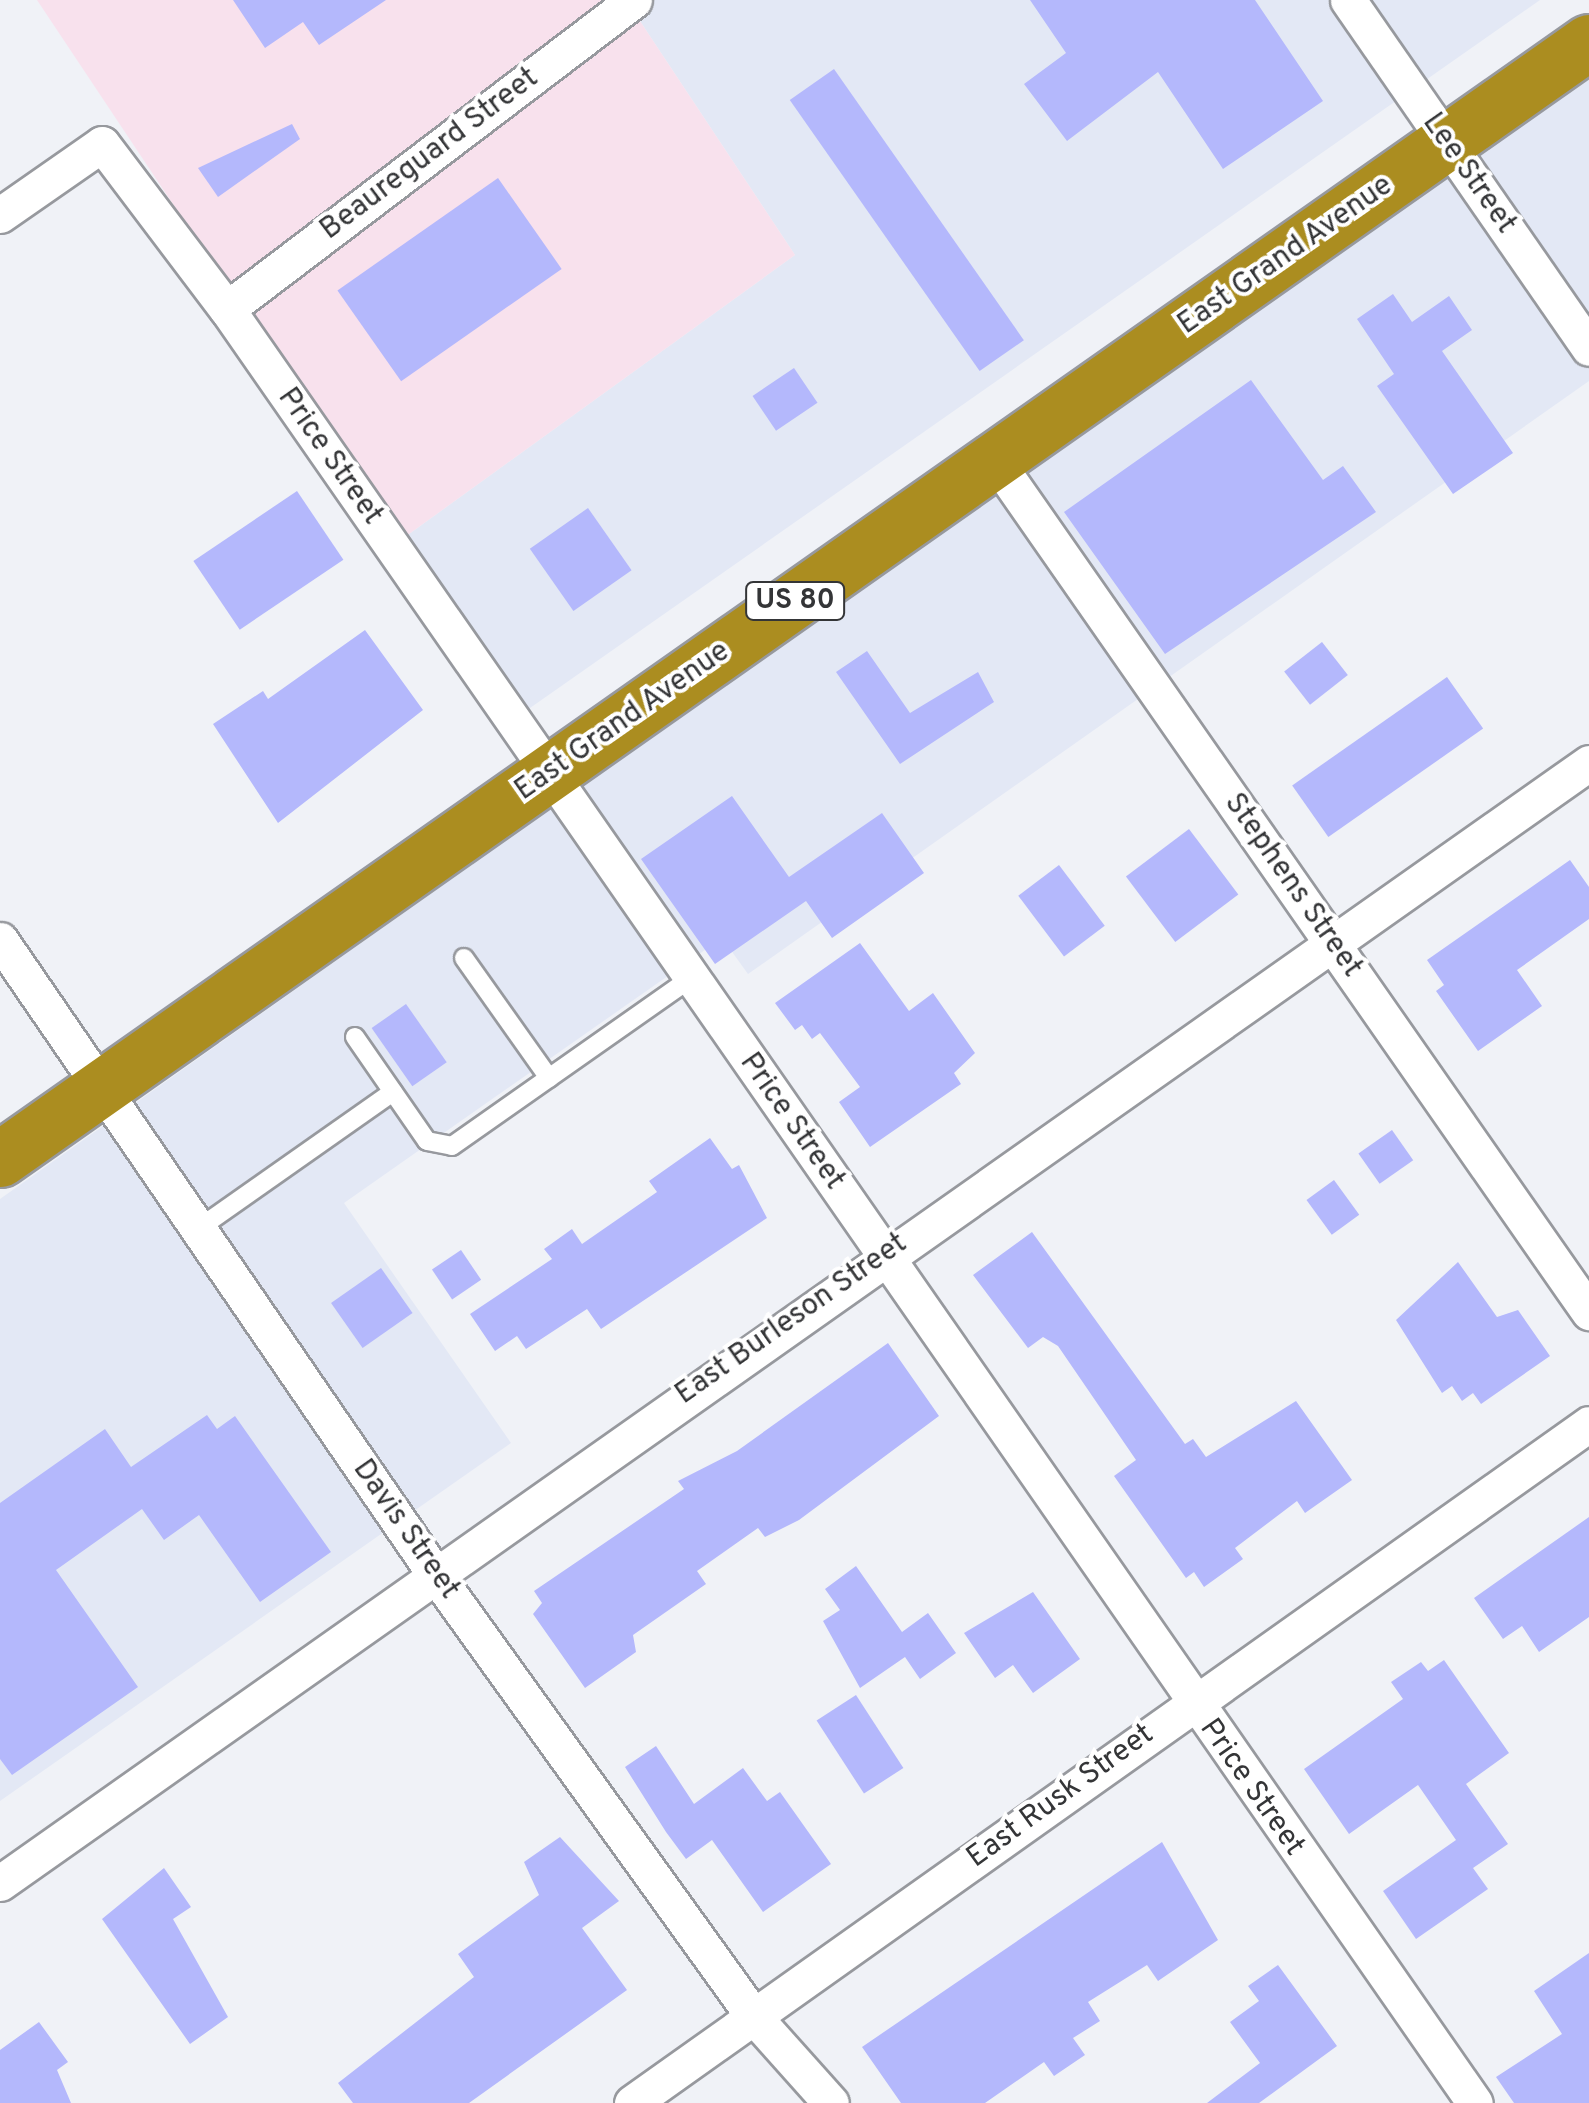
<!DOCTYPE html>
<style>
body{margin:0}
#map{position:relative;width:1589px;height:2103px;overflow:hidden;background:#f0f2f7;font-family:Overpass,sans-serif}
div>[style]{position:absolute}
.built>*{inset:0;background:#e3e8f5}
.industrial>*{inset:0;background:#f8e1ed}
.building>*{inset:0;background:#b4b8fc;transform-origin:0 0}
.roads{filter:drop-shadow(2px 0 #97999e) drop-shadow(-2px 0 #97999e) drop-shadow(0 2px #97999e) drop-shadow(0 -2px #97999e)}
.lane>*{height:18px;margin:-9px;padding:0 9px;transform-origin:9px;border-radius:9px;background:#fff}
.street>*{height:35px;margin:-17.5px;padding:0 17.5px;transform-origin:17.5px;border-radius:17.5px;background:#fff}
.highway>*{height:55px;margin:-27.5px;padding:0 27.5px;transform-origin:27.5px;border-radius:27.5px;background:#ab8d20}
span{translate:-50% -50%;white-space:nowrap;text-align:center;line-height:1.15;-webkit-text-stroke:8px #fff;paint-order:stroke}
.shield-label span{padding:2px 8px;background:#fff;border:2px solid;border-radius:8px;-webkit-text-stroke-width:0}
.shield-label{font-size:28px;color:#343537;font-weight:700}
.street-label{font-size:30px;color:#343537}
</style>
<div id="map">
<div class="built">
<div style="clip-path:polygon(626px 0,1540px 0,520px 715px,398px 542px,795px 255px)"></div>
<div style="clip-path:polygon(1589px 72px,1589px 381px,748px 974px,722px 938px,344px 1203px,511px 1443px,0 1801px,0 1199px)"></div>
</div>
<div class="industrial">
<div style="clip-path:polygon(37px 0,626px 0,795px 255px,398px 542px)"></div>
</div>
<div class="building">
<div style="clip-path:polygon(233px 0,386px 0,319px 45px,303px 22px,265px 48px)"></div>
<div style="clip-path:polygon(1030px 0,1255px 0,1323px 101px,1223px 169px,1158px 72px,1067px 141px,1024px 84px,1066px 53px)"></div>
<div style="left:834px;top:69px;width:331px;height:54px;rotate:55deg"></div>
<div style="clip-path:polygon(292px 124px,300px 139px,218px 197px,198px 168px)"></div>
<div style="left:498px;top:178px;width:111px;height:196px;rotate:55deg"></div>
<div style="clip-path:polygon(1393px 294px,1412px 322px,1449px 296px,1472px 330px,1442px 351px,1513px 453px,1453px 494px,1377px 386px,1394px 374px,1357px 319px)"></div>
<div style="left:794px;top:368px;width:42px;height:50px;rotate:56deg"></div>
<div style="clip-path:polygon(1251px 380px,1323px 480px,1343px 466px,1376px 512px,1165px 654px,1064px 512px)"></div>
<div style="left:297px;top:491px;width:83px;height:125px;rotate:56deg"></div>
<div style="left:588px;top:508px;width:76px;height:71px;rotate:55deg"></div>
<div style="clip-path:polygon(365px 630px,423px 710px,278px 823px,213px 724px,263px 691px,268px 699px)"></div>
<div style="left:1322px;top:642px;width:42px;height:48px;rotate:52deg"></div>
<div style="clip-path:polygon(867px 651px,910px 713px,978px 672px,994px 702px,900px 764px,836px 672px)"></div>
<div style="left:1447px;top:677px;width:63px;height:189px;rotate:55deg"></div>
<div style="clip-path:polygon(732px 796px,789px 877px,882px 813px,924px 873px,832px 938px,806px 901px,715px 964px,641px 859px)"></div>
<div style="left:1189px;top:829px;width:82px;height:79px;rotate:53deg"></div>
<div style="clip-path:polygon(1570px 860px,1589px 887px,1589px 919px,1517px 970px,1542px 1006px,1478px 1051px,1436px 991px,1444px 985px,1427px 960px)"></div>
<div style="left:1059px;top:865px;width:76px;height:51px;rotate:53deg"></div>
<div style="clip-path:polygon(860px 943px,909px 1011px,933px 993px,975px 1053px,954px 1073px,961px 1084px,870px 1147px,839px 1102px,860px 1087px,820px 1033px,812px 1039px,802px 1025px,795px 1030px,775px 1003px)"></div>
<div style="left:406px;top:1004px;width:71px;height:42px;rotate:55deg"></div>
<div style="left:1392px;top:1130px;width:37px;height:41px;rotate:55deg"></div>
<div style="clip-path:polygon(710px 1138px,732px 1169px,739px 1165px,767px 1218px,601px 1329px,587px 1309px,526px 1349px,517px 1336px,495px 1351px,470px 1314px,552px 1259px,544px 1249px,572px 1229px,582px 1244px,657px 1192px,649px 1181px)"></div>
<div style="left:1334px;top:1180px;width:43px;height:34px;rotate:54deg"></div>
<div style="clip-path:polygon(1032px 1232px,1185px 1444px,1193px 1439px,1206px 1457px,1296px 1401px,1352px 1480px,1305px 1513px,1297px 1501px,1235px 1548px,1243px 1559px,1204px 1587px,1194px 1572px,1186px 1578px,1114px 1476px,1136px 1460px,1058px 1346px,1043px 1337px,1028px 1348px,973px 1275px)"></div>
<div style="left:461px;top:1250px;width:36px;height:35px;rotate:56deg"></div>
<div style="clip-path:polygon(1458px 1262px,1497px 1317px,1518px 1310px,1550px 1356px,1481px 1404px,1473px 1393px,1462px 1401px,1452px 1386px,1442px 1393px,1396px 1320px)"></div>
<div style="left:381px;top:1268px;width:55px;height:61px;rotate:55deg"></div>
<div style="clip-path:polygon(888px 1343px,939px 1416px,799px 1520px,765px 1537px,758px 1528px,697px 1571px,706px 1584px,633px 1635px,636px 1652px,585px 1688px,533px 1614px,542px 1603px,534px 1591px,684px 1489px,678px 1481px,737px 1451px)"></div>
<div style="clip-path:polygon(207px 1415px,217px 1429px,235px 1416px,331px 1552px,260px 1602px,199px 1515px,164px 1540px,142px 1509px,56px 1570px,138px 1687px,12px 1775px,0 1759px,0 1503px,105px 1429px,131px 1467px)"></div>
<div style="clip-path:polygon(1589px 1517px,1589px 1617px,1539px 1652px,1522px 1626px,1503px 1639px,1474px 1598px)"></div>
<div style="clip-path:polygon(856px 1566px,902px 1632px,928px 1613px,956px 1653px,920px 1679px,905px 1657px,860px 1688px,823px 1621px,840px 1610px,825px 1589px)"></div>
<div style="clip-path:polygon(1033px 1592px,1080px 1659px,1033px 1693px,1013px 1665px,995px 1678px,964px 1633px)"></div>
<div style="clip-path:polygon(1444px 1660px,1509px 1753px,1466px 1784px,1508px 1844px,1473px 1868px,1488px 1889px,1416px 1939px,1383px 1891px,1456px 1840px,1418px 1785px,1349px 1834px,1304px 1769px,1403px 1699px,1391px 1682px,1421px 1662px,1428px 1671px)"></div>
<div style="left:856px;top:1695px;width:87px;height:47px;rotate:57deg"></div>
<div style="clip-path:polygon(656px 1746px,694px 1804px,743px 1768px,767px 1801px,780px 1792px,831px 1864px,763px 1912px,712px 1840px,686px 1859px,666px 1832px,625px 1767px)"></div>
<div style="clip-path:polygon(560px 1837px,619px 1901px,582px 1928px,627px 1990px,469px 2103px,353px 2103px,338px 2083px,474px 1977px,458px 1954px,539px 1895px,524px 1862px)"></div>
<div style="clip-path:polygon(1162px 1842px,1218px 1940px,1158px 1981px,1147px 1965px,1088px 2002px,1100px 2021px,1073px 2038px,1085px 2055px,1054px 2076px,1044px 2062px,985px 2103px,901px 2103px,862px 2047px)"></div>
<div style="clip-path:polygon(164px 1868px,191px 1907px,173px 1919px,228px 2017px,190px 2044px,102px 1919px)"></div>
<div style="clip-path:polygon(1589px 1953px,1589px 2103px,1514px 2103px,1496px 2077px,1562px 2034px,1534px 1991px)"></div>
<div style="clip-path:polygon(1278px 1965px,1337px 2046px,1259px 2103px,1207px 2103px,1260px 2063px,1230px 2022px,1259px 2001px,1248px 1986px)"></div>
<div style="clip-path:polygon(39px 2022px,68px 2062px,57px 2070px,71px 2103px,0 2103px,0 2050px)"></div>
</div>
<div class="roads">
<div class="lane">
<div style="left:464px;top:958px;width:147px;rotate:54.7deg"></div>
<div style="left:355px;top:1037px;width:126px;rotate:55.3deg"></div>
<div style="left:427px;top:1141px;width:25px;rotate:11deg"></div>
<div style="left:452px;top:1146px;width:292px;rotate:-35.1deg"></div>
<div style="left:198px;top:1229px;width:238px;rotate:-35.1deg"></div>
</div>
<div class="street">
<div style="left:1348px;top:0;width:423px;rotate:55.3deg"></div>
<div style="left:0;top:215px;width:124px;rotate:-34.8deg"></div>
<div style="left:102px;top:144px;width:207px;rotate:52.9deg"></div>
<div style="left:227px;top:309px;width:2185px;rotate:55.18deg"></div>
<div style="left:227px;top:309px;width:511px;rotate:-37.21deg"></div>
<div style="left:995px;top:460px;width:1039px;rotate:55.12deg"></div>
<div style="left:0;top:940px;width:769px;rotate:55.55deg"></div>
<div style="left:435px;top:1574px;width:546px;rotate:54.24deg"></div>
<div style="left:754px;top:2017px;width:115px;rotate:48.2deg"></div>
<div style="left:0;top:1883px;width:1944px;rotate:-35.18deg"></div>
<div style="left:632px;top:2103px;width:1173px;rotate:-35.36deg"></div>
</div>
<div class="highway">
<div style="left:0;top:1159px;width:1942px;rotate:-35.11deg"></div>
</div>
</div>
<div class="shield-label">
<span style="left:795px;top:601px">US 80</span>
</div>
<div class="street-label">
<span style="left:430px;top:155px;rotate:-37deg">Beaureguard Street</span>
<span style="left:1468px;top:174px;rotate:55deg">Lee Street</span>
<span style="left:1286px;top:256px;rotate:-35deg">East Grand Avenue</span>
<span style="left:329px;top:457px;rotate:55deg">Price Street</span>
<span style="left:623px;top:722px;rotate:-35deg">East Grand Avenue</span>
<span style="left:1292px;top:886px;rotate:55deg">Stephens Street</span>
<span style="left:791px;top:1122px;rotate:55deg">Price Street</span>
<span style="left:792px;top:1320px;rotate:-35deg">East Burleson Street</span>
<span style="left:405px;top:1530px;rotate:55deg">Davis Street</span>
<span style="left:1251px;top:1788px;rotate:55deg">Price Street</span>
<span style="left:1061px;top:1797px;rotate:-36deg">East Rusk Street</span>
</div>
</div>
